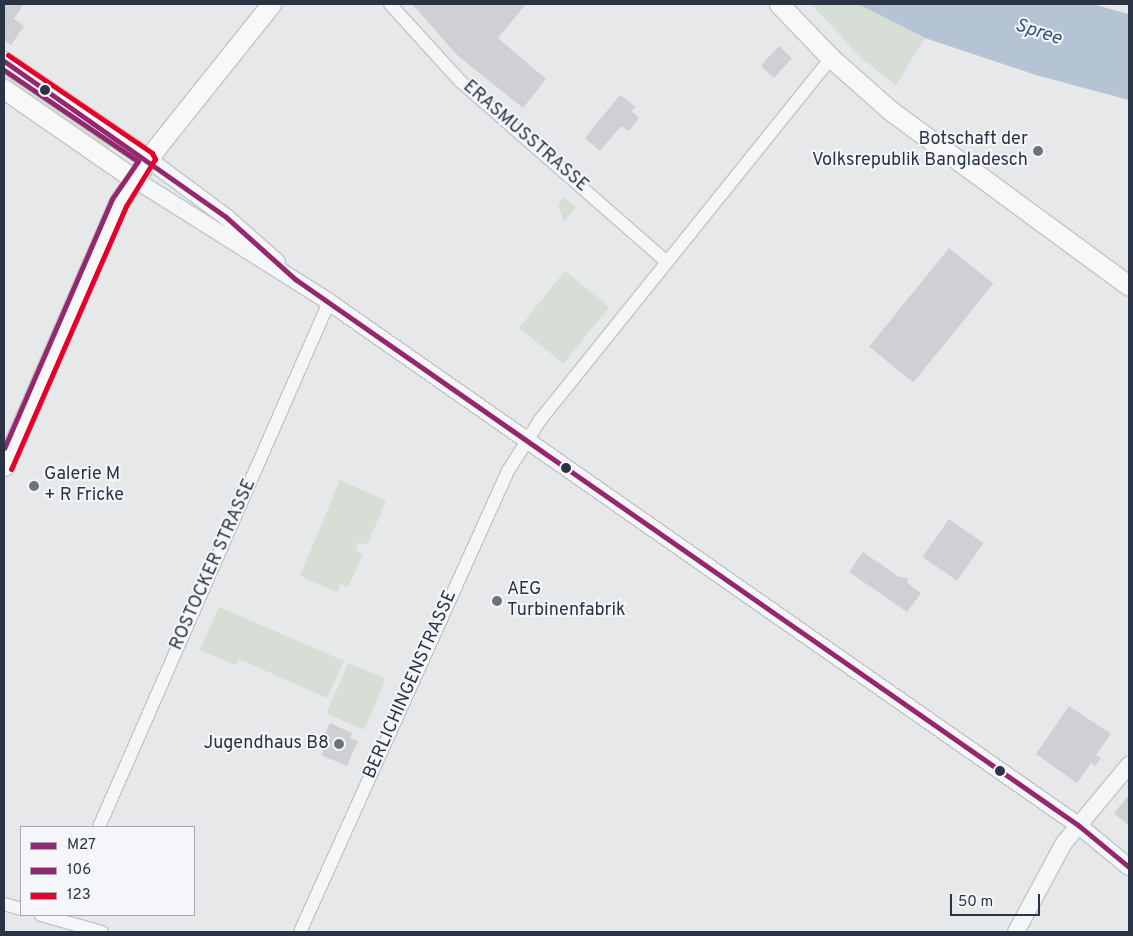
<!DOCTYPE html>
<style>
body{margin:0}
#map{position:relative;width:1133px;height:936px;overflow:hidden;background:#e6e8ea;font-family:Overpass,sans-serif}
div>[style]{position:absolute}
.green>*{inset:0;background:#d6ded6;transform-origin:0 0}
.water>*{inset:0;background:#b4c4d5}
.building>*{inset:0;background:#ced0d3;transform-origin:0 0}
.roads{filter:drop-shadow(1px 0 #c4c6c8) drop-shadow(-1px 0 #c4c6c8) drop-shadow(0 1px #c4c6c8) drop-shadow(0 -1px #c4c6c8)}
.minor>*{height:12px;margin:-6px;padding:0 6px;transform-origin:6px;border-radius:6px;background:#f5f6f7}
.tertiary>*{height:16px;margin:-8px;padding:0 8px;transform-origin:8px;border-radius:8px;background:#f5f6f7}
.secondary>*{height:19px;margin:-9.5px;padding:0 9.5px;transform-origin:9.5px;border-radius:9.5px;background:#f8f8f8}
.bus-1>*{height:5px;margin:-2.5px;padding:0 2.5px;transform-origin:2.5px;border-radius:2.5px;background:#95276e}
.bus-2>*{height:5px;margin:-2.5px;padding:0 2.5px;transform-origin:2.5px;border-radius:2.5px;background:#95276e}
.bus-3>*{height:5px;margin:-2.5px;padding:0 2.5px;transform-origin:2.5px;border-radius:2.5px;background:#e4002b}
.dots>*{width:14px;height:14px;translate:-50% -50%;box-sizing:border-box;border:2px solid #f4f6f9;border-radius:50%}
span{translate:-50% -50%;white-space:nowrap;text-align:center;line-height:1.15;-webkit-text-stroke:4px #f4f6f9;paint-order:stroke}
.street-label{font-size:18px;color:#2b3445}
.poi-label{font-size:18px;color:#2b3445}
.right{translate:-100% -50%;text-align:right}
.left{translate:0 -50%;text-align:left}
.water-label{font-size:19px;color:#34527a;font-style:italic}
.frame{position:absolute;inset:0;border:5px solid #2b3445;pointer-events:none}
.legend{position:absolute;left:20px;top:826px;width:175px;height:90px;box-sizing:border-box;background:#f4f6f9;border:1px solid #a4a8b1;margin:0;padding:6px 9px;list-style:none;font-size:15px;color:#2b3445}
.legend li{display:flex;align-items:center;gap:10px;height:25px}
.legend b{width:25px;border:1px solid #a4a8b1}
.scale{position:absolute;left:950px;top:894px;width:90px;height:22px;box-sizing:border-box;border:2px solid #2b3445;border-top:0;padding-left:6px;font-size:15px;line-height:18px;white-space:nowrap;color:#2b3445;-webkit-text-stroke:4px #f4f6f9;paint-order:stroke}
</style>
<div id="map">
<div class="green">
<div style="clip-path:polygon(811px 4px,858px 4px,925px 38px,896px 85px,860px 57px)"></div>
<div style="clip-path:polygon(4px 73px,112px 146px,109px 149px,4px 79px)"></div>
<div style="clip-path:polygon(564px 197px,576px 207px,564px 221px,558px 205px)"></div>
<div style="left:565px;top:271px;width:57px;height:73px;rotate:39deg"></div>
<div style="clip-path:polygon(340px 480px,386px 501px,367px 545px,359px 542px,355px 550px,363px 554px,348px 587px,341px 584px,337px 592px,300px 576px)"></div>
<div style="clip-path:polygon(219px 607px,344px 661px,327px 698px,239px 659px,235px 665px,200px 650px)"></div>
<div style="left:348px;top:663px;width:41px;height:55px;rotate:23deg"></div>
</div>
<div class="water">
<div style="clip-path:polygon(858px 4px,1092px 4px,1129px 14px,1129px 100px,1036px 75px,925px 38px)"></div>
</div>
<div class="building">
<div style="clip-path:polygon(4px 4px,24px 4px,14px 19px,24px 26px,11px 45px,4px 40px)"></div>
<div style="clip-path:polygon(412px 4px,526px 4px,498px 38px,546px 79px,523px 108px,457px 55px)"></div>
<div style="left:779px;top:46px;width:18px;height:27px;rotate:43deg"></div>
<div style="clip-path:polygon(620px 95px,636px 107px,631px 111px,639px 118px,629px 131px,621px 126px,600px 151px,585px 138px)"></div>
<div style="left:949px;top:248px;width:57px;height:127px;rotate:39deg"></div>
<div style="left:949px;top:519px;width:42px;height:46px;rotate:35deg"></div>
<div style="clip-path:polygon(863px 552px,899px 577px,908px 578px,907px 583px,921px 593px,907px 612px,849px 572px)"></div>
<div style="clip-path:polygon(1069px 706px,1111px 734px,1096px 755px,1101px 758px,1095px 766px,1091px 763px,1077px 783px,1036px 754px)"></div>
<div style="clip-path:polygon(330px 723px,352px 733px,350px 738px,358px 741px,347px 766px,321px 755px,324px 749px,319px 747px)"></div>
<div style="clip-path:polygon(1129px 795px,1129px 826px,1114px 813px)"></div>
</div>
<div class="roads">
<div class="minor">
<div style="left:390px;top:4px;width:104px;rotate:47.7deg"></div>
<div style="left:460px;top:81px;width:275px;rotate:41.2deg"></div>
<div style="left:99px;top:827px;width:573px;rotate:-66.34deg"></div>
<div style="left:4px;top:904px;width:18px;rotate:16deg"></div>
<div style="left:41px;top:915px;width:63px;rotate:15.6deg"></div>
<div style="left:300px;top:932px;width:506px;rotate:-65.72deg"></div>
<div style="left:508px;top:471px;width:60px;rotate:-57.9deg"></div>
<div style="left:540px;top:420px;width:464px;rotate:-51.2deg"></div>
</div>
<div class="tertiary">
<div style="left:148px;top:159px;width:97px;rotate:36.6deg"></div>
<div style="left:226px;top:217px;width:68px;rotate:41.4deg"></div>
<div style="left:134px;top:179px;width:231px;rotate:32.2deg"></div>
<div style="left:329px;top:302px;width:914px;rotate:34.93deg"></div>
<div style="left:1078px;top:825px;width:66px;rotate:39.5deg"></div>
<div style="left:1016px;top:932px;width:101px;rotate:-61.7deg"></div>
<div style="left:1064px;top:843px;width:102px;rotate:-50.2deg"></div>
</div>
<div class="secondary">
<div style="left:779px;top:4px;width:75px;rotate:46.1deg"></div>
<div style="left:831px;top:58px;width:80px;rotate:41.5deg"></div>
<div style="left:891px;top:111px;width:295px;rotate:36.3deg"></div>
<div style="left:4px;top:61px;width:174px;rotate:34.2deg"></div>
<div style="left:4px;top:89px;width:158px;rotate:34.7deg"></div>
<div style="left:4px;top:466px;width:288px;rotate:-66.5deg"></div>
<div style="left:119px;top:202px;width:67px;rotate:-55.4deg"></div>
<div style="left:157px;top:147px;width:183px;rotate:-51.4deg"></div>
</div>
</div>
<div class="bus-1">
<div style="left:4px;top:61px;width:271px;rotate:35.1deg"></div>
<div style="left:226px;top:217px;width:93px;rotate:41.9deg"></div>
<div style="left:295px;top:279px;width:955px;rotate:34.89deg"></div>
<div style="left:1078px;top:825px;width:66px;rotate:39.5deg"></div>
</div>
<div class="bus-2">
<div style="left:4px;top:70px;width:162px;rotate:34.2deg"></div>
<div style="left:138px;top:161px;width:46px;rotate:124.4deg"></div>
<div style="left:112px;top:199px;width:271px;rotate:113.4deg"></div>
</div>
<div class="bus-3">
<div style="left:8px;top:55px;width:174px;rotate:34.2deg"></div>
<div style="left:152px;top:153px;width:7px;rotate:63deg"></div>
<div style="left:155px;top:159px;width:55px;rotate:121.7deg"></div>
<div style="left:126px;top:206px;width:287px;rotate:113.6deg"></div>
</div>
<div class="dots">
<div style="left:45px;top:90px;background:#2b3445"></div>
<div style="left:1038px;top:151px;background:#6c737f"></div>
<div style="left:566px;top:468px;background:#2b3445"></div>
<div style="left:34px;top:486px;background:#6c737f"></div>
<div style="left:497px;top:601px;background:#6c737f"></div>
<div style="left:339px;top:744px;background:#6c737f"></div>
<div style="left:1000px;top:771px;background:#2b3445"></div>
</div>
<div class="street-label">
<span style="left:525px;top:137px;rotate:41deg">ERASMUSSTRASSE</span>
<span style="left:214px;top:565px;rotate:-66deg">ROSTOCKER STRASSE</span>
<span style="left:411px;top:685px;rotate:-66deg">BERLICHINGENSTRASSE</span>
</div>
<div class="poi-label">
<span class="right" style="left:1028px;top:151px">Botschaft der<br>Volksrepublik Bangladesch</span>
<span class="left" style="left:44px;top:486px">Galerie M<br>+ R Fricke</span>
<span class="left" style="left:507px;top:601px">AEG<br>Turbinenfabrik</span>
<span class="right" style="left:329px;top:744px">Jugendhaus B8</span>
</div>
<div class="water-label">
<span style="left:1038px;top:33px;rotate:18deg">Spree</span>
</div>
<div class="frame"></div>
<ul class="legend">
<li><b style="height:6px;background:#95276e"></b>M27</li>
<li><b style="height:6px;background:#95276e"></b>106</li>
<li><b style="height:6px;background:#e4002b"></b>123</li>
</ul>
<div class="scale">50 m</div>
</div>
